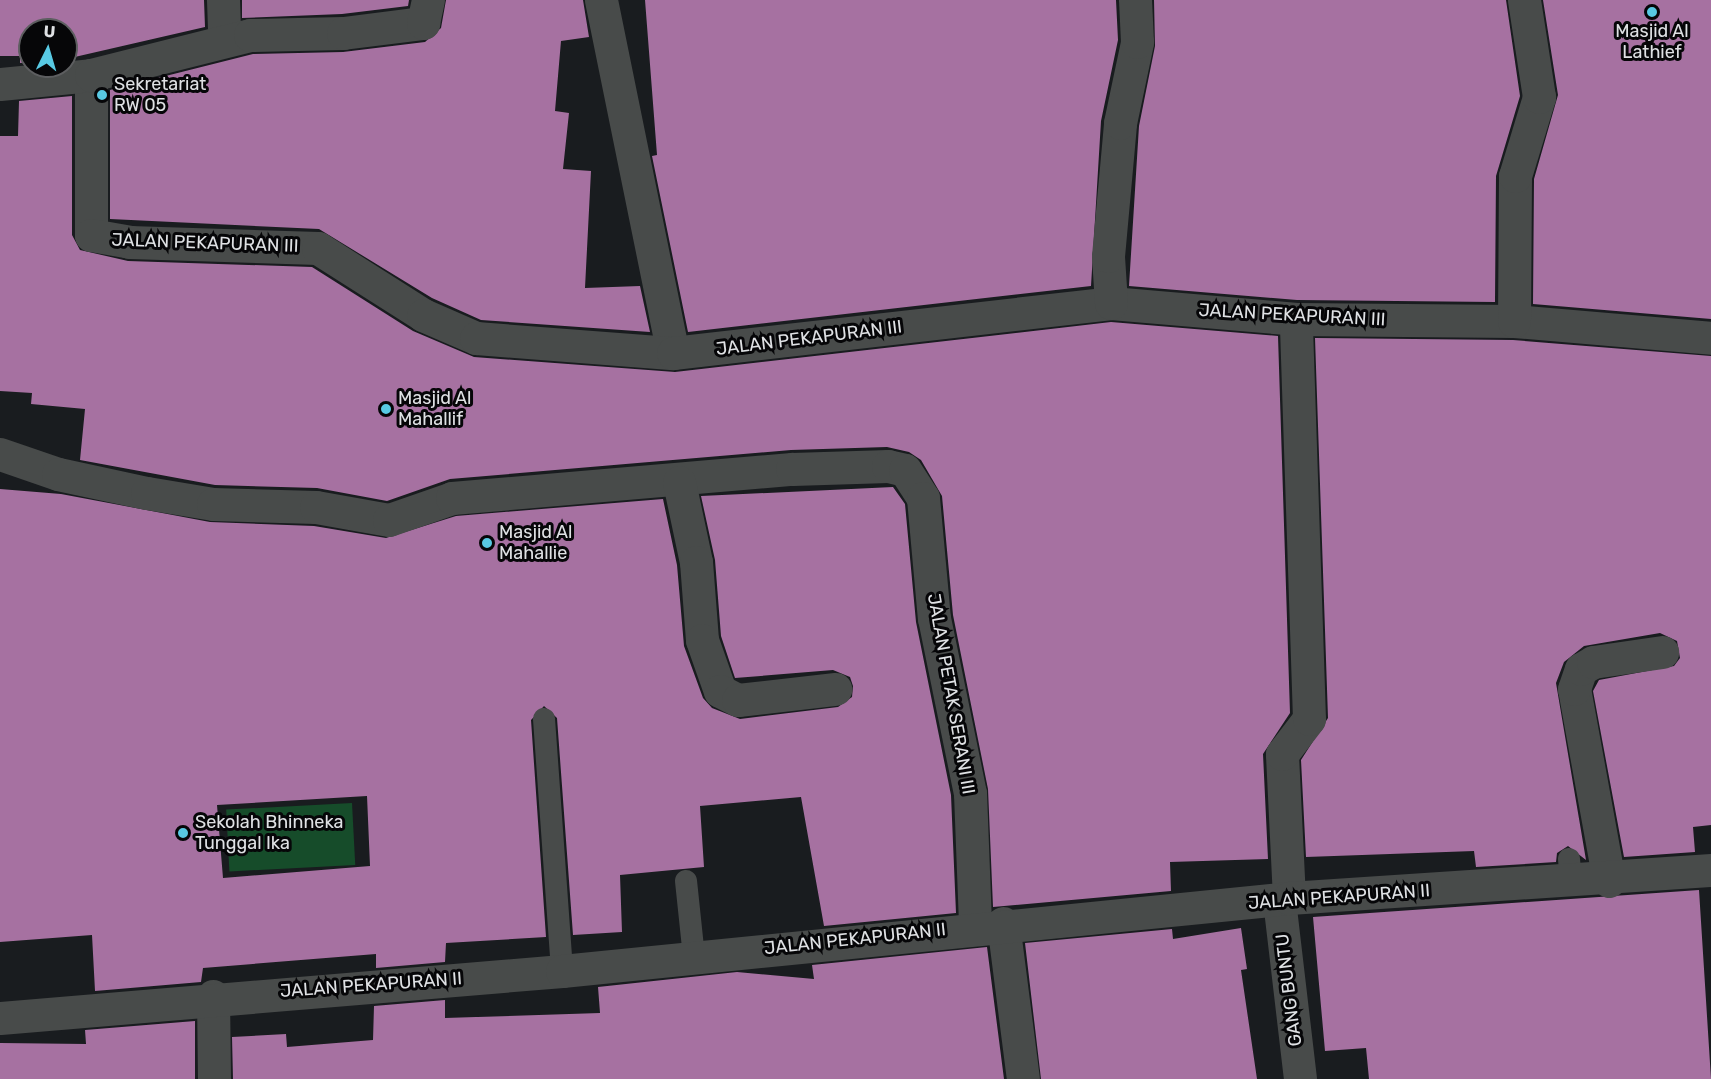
<!DOCTYPE html>
<style>
body{margin:0}
#map{position:relative;width:1711px;height:1079px;overflow:hidden;background:#191c1f;font-family:Rubik,sans-serif}
div>[style]{position:absolute}
.green>*{inset:0;background:#164c2a;transform-origin:0 0}
.building>*{inset:0;background:#a671a1}
.service>*{height:22px;margin:-11px;padding:0 11px;transform-origin:11px;border-radius:11px;background:#484b4a}
.minor>*{height:33px;margin:-16.5px;padding:0 16.5px;transform-origin:16.5px;border-radius:16.5px;background:#484b4a}
.dots>*{width:16px;height:16px;translate:-50% -50%;box-sizing:border-box;border:3px solid #060608;border-radius:50%}
span{translate:-50% -50%;white-space:nowrap;text-align:center;line-height:1.15;-webkit-text-stroke:6px #060608;paint-order:stroke}
.poi-label{font-size:18px;color:#dfe1e4}
.left{translate:0 -50%;text-align:left}
.street-label{font-size:18px;color:#dfe1e4}
.north{position:absolute;left:18px;top:18px;width:60px;height:60px;box-sizing:border-box;background:#060608;border:2px solid #5d5e60;border-radius:50%;rotate:5deg;font-size:16px;font-weight:700;line-height:24px;text-align:center;color:#dfe1e4}
.north::after{content:'';display:block;margin:auto;width:21px;height:27px;background:#58c9e3;clip-path:polygon(50% 0,100% 100%,50% 72%,0 100%)}
</style>
<div id="map">
<div class="green">
<div style="left:352px;top:803px;width:62px;height:126px;rotate:87deg"></div>
</div>
<div class="building">
<div style="clip-path:polygon(0 0,204px 0,205px 27px,66px 59px,66px 30px,30px 30px,30px 62px,20px 63px,20px 56px,0 56px)"></div>
<div style="clip-path:polygon(242px 0,409px 0,408px 6px,342px 14px,242px 18px)"></div>
<div style="clip-path:polygon(446px 0,583px 0,589px 37px,561px 41px,555px 111px,569px 113px,563px 169px,591px 171px,585px 288px,640px 286px,650px 332px,481px 320px,432px 298px,319px 229px,110px 219px,110px 90px,253px 54px,343px 52px,425px 42px,441px 28px)"></div>
<div style="clip-path:polygon(645px 0,1116px 0,1118px 40px,1101px 121px,1091px 286px,688px 332px,652px 156px,657px 155px)"></div>
<div style="clip-path:polygon(1154px 0,1506px 0,1520px 96px,1496px 176px,1495px 302px,1297px 300px,1129px 286px,1139px 126px,1155px 46px)"></div>
<div style="clip-path:polygon(1543px 0,1711px 0,1711px 319px,1533px 304px,1534px 179px,1558px 95px)"></div>
<div style="clip-path:polygon(72px 96px,72px 235px,80px 250px,128px 261px,312px 267px,413px 331px,474px 357px,675px 372px,1111px 322px,1278px 336px,1290px 713px,1263px 754px,1268px 859px,1170px 862px,1171px 891px,993px 907px,988px 789px,953px 615px,942px 496px,921px 460px,909px 452px,887px 447px,791px 450px,450px 479px,387px 501px,317px 488px,215px 485px,80px 460px,85px 409px,31px 404px,32px 393px,0 391px,0 136px,18px 136px,19px 101px)"></div>
<div style="clip-path:polygon(1315px 338px,1513px 340px,1711px 356px,1711px 825px,1693px 827px,1695px 852px,1624px 857px,1593px 691px,1599px 680px,1674px 666px,1680px 658px,1677px 641px,1660px 633px,1584px 646px,1564px 662px,1556px 683px,1586px 860px,1568px 846px,1557px 853px,1556px 862px,1476px 867px,1474px 851px,1306px 857px,1301px 760px,1328px 718px)"></div>
<div style="clip-path:polygon(evenodd,893px 487px,905px 504px,916px 622px,951px 795px,956px 913px,824px 926px,801px 797px,700px 806px,704px 867px,620px 875px,622px 932px,573px 935px,557px 718px,544px 706px,531px 720px,546px 937px,446px 943px,445px 962px,376px 968px,376px 954px,203px 968px,201px 982px,95px 991px,92px 935px,0 942px,0 489px,61px 494px,210px 522px,314px 526px,386px 538px,456px 516px,663px 499px,677px 565px,684px 646px,703px 698px,712px 708px,740px 719px,838px 707px,852px 697px,853px 686px,850px 677px,833px 670px,735px 678px,721px 636px,715px 560px,701px 496px,893px 487px,367px 796px,370px 866px,223px 878px,217px 805px,367px 796px)"></div>
<div style="clip-path:polygon(1699px 890px,1711px 1079px,1369px 1079px,1366px 1048px,1325px 1051px,1313px 917px)"></div>
<div style="clip-path:polygon(1241px 928px,1247px 969px,1241px 970px,1257px 1079px,1041px 1079px,1025px 943px,1172px 929px,1173px 939px)"></div>
<div style="clip-path:polygon(987px 947px,1004px 1079px,233px 1079px,232px 1037px,286px 1034px,287px 1047px,373px 1040px,374px 1006px,445px 1000px,445px 1018px,600px 1013px,598px 987px,737px 972px,814px 979px,812px 965px)"></div>
<div style="clip-path:polygon(195px 1021px,195px 1079px,0 1079px,0 1043px,86px 1044px,85px 1030px)"></div>
</div>
<div class="service">
<div style="left:544px;top:719px;width:253px;rotate:85.9deg"></div>
<div style="left:1569px;top:859px;width:24px;rotate:85deg"></div>
<div style="left:686px;top:881px;width:76px;rotate:84deg"></div>
</div>
<div class="minor">
<div style="left:223px;top:0;width:38px;rotate:88deg"></div>
<div style="left:601px;top:0;width:360px;rotate:78.5deg"></div>
<div style="left:91px;top:75px;width:160px;rotate:90deg"></div>
<div style="left:91px;top:235px;width:39px;rotate:10deg"></div>
<div style="left:129px;top:242px;width:189px;rotate:1.8deg"></div>
<div style="left:318px;top:248px;width:125px;rotate:32.5deg"></div>
<div style="left:423px;top:315px;width:58px;rotate:23.5deg"></div>
<div style="left:476px;top:338px;width:198px;rotate:4.4deg"></div>
<div style="left:673px;top:353px;width:441px;rotate:-6.5deg"></div>
<div style="left:1111px;top:303px;width:186px;rotate:4.9deg"></div>
<div style="left:1296px;top:319px;width:218px;rotate:0.5deg"></div>
<div style="left:1514px;top:321px;width:198px;rotate:4.9deg"></div>
<div style="left:0;top:84px;width:91px;rotate:-5.6deg"></div>
<div style="left:91px;top:75px;width:164px;rotate:-14.1deg"></div>
<div style="left:250px;top:35px;width:93px;rotate:-1.2deg"></div>
<div style="left:343px;top:33px;width:81px;rotate:-7.1deg"></div>
<div style="left:423px;top:23px;width:24px;rotate:-78deg"></div>
<div style="left:1111px;top:303px;width:47px;rotate:-93.7deg"></div>
<div style="left:1108px;top:256px;width:134px;rotate:-84.8deg"></div>
<div style="left:1120px;top:123px;width:83px;rotate:-78.1deg"></div>
<div style="left:1137px;top:42px;width:42px;rotate:-92.7deg"></div>
<div style="left:1514px;top:321px;width:145px;rotate:-89.6deg"></div>
<div style="left:1515px;top:176px;width:83px;rotate:-73.1deg"></div>
<div style="left:1539px;top:97px;width:98px;rotate:-98.8deg"></div>
<div style="left:0;top:454px;width:61px;rotate:19deg"></div>
<div style="left:58px;top:474px;width:91px;rotate:12.1deg"></div>
<div style="left:147px;top:493px;width:67px;rotate:9.5deg"></div>
<div style="left:213px;top:504px;width:103px;rotate:1.7deg"></div>
<div style="left:316px;top:507px;width:74px;rotate:10.1deg"></div>
<div style="left:389px;top:520px;width:67px;rotate:-19.2deg"></div>
<div style="left:452px;top:498px;width:341px;rotate:-4.9deg"></div>
<div style="left:792px;top:469px;width:96px;rotate:-1.8deg"></div>
<div style="left:888px;top:466px;width:17px;rotate:13deg"></div>
<div style="left:905px;top:470px;width:33px;rotate:57deg"></div>
<div style="left:923px;top:498px;width:121px;rotate:84.8deg"></div>
<div style="left:934px;top:618px;width:179px;rotate:78.4deg"></div>
<div style="left:970px;top:793px;width:133px;rotate:87.8deg"></div>
<div style="left:679px;top:482px;width:82px;rotate:78deg"></div>
<div style="left:696px;top:562px;width:78px;rotate:85.6deg"></div>
<div style="left:702px;top:640px;width:54px;rotate:70.6deg"></div>
<div style="left:720px;top:691px;width:20px;rotate:27deg"></div>
<div style="left:738px;top:700px;width:98px;rotate:-6.5deg"></div>
<div style="left:1609px;top:881px;width:195px;rotate:-100.3deg"></div>
<div style="left:1574px;top:689px;width:21px;rotate:-71deg"></div>
<div style="left:1581px;top:669px;width:14px;rotate:-30deg"></div>
<div style="left:1593px;top:662px;width:70px;rotate:-8.2deg"></div>
<div style="left:1289px;top:898px;width:144px;rotate:-92.8deg"></div>
<div style="left:1282px;top:754px;width:44px;rotate:-52.4deg"></div>
<div style="left:1309px;top:719px;width:400px;rotate:-91.9deg"></div>
<div style="left:1279px;top:900px;width:180px;rotate:83.3deg"></div>
<div style="left:1003px;top:923px;width:157px;rotate:82.7deg"></div>
<div style="left:213px;top:996px;width:83px;rotate:89.3deg"></div>
<div style="left:0;top:1018px;width:564px;rotate:-4.78deg"></div>
<div style="left:562px;top:971px;width:731px;rotate:-5.73deg"></div>
<div style="left:1289px;top:898px;width:423px;rotate:-3.8deg"></div>
</div>
<div class="dots">
<div style="left:1652px;top:12px;background:#58c9e3"></div>
<div style="left:102px;top:95px;background:#58c9e3"></div>
<div style="left:386px;top:409px;background:#58c9e3"></div>
<div style="left:487px;top:543px;background:#58c9e3"></div>
<div style="left:183px;top:833px;background:#58c9e3"></div>
</div>
<div class="poi-label">
<span style="left:1652px;top:42px">Masjid Al<br>Lathief</span>
<span class="left" style="left:114px;top:95px">Sekretariat<br>RW 05</span>
<span class="left" style="left:398px;top:409px">Masjid Al<br>Mahallif</span>
<span class="left" style="left:499px;top:543px">Masjid Al<br>Mahallie</span>
<span class="left" style="left:195px;top:833px">Sekolah Bhinneka<br>Tunggal Ika</span>
</div>
<div class="street-label">
<span style="left:205px;top:243px;rotate:2deg">JALAN PEKAPURAN III</span>
<span style="left:1292px;top:315px;rotate:3deg">JALAN PEKAPURAN III</span>
<span style="left:809px;top:338px;rotate:-7deg">JALAN PEKAPURAN III</span>
<span style="left:951px;top:694px;rotate:80deg">JALAN PETAK SERANI III</span>
<span style="left:1339px;top:897px;rotate:-4deg">JALAN PEKAPURAN II</span>
<span style="left:855px;top:939px;rotate:-6deg">JALAN PEKAPURAN II</span>
<span style="left:371px;top:985px;rotate:-4deg">JALAN PEKAPURAN II</span>
<span style="left:1289px;top:990px;rotate:-97deg">GANG BUNTU</span>
</div>
<div class="north">U</div>
</div>
